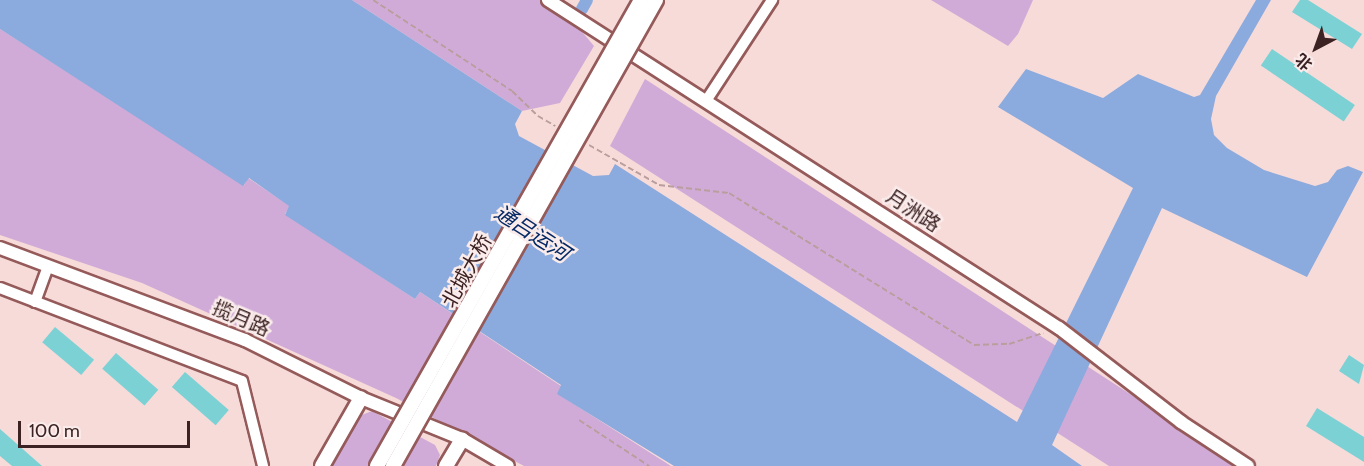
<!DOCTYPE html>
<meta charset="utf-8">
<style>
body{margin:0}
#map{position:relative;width:1364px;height:466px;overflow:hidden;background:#f7dbd9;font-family:Cabin,"Noto Sans SC",sans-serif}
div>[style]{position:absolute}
.green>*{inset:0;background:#d0abd8}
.water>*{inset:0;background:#8baade}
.canal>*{height:12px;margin:-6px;padding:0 6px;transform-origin:6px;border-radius:6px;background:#8baade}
.building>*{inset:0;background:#7cd1d5;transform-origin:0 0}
.path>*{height:2px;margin-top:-1px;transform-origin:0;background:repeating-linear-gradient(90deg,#b99e9d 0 6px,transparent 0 9px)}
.roads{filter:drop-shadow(2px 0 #955a5a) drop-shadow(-2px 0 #955a5a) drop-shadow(0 2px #955a5a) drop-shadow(0 -2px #955a5a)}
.minor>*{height:10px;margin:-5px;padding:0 5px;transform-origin:5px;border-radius:5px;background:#fff}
.tertiary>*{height:12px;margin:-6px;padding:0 6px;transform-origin:6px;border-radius:6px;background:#fff}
.secondary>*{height:14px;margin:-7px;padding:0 7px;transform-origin:7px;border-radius:7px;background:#fff}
.bridges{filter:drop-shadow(2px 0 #955a5a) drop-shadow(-2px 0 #955a5a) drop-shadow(0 2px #955a5a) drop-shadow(0 -2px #955a5a)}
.secondary-bridge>*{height:14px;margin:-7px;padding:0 7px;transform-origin:7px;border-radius:7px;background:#fff}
span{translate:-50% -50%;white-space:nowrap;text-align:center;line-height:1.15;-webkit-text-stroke:5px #faeceb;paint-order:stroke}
.street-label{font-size:20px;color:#3c2222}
.water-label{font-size:21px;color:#052965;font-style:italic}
.north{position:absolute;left:1286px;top:18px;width:60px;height:60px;-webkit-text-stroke:4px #faeceb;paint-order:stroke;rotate:221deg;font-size:16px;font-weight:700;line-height:24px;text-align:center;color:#3c2222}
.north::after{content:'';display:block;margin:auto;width:21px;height:27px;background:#3c2222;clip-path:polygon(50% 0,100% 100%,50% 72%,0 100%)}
.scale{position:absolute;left:18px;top:421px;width:172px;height:27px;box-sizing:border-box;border:3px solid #3c2222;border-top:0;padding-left:8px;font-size:18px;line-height:21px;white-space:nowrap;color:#3c2222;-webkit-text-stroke:4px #faeceb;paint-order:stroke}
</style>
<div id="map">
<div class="green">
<div style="clip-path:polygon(352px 0,548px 0,563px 9px,594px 46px,560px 103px,522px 111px)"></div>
<div style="clip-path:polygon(931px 0,1033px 0,1018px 34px,1008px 46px)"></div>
<div style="clip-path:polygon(0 29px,244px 185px,248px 178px,290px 206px,285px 214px,415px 299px,420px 292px,561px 386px,558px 394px,671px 466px,524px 466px,396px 398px,142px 283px,0 235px)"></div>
<div style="clip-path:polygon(645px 79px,1241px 466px,1109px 466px,610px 146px)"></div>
<div style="clip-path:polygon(372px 411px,435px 445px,440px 455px,436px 466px,331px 466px,359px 416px)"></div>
</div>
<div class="water">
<div style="clip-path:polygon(0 0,352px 0,522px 111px,515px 124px,519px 136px,593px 176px,609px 175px,615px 164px,1017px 422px,1133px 188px,998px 107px,1026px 69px,1103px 98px,1138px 74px,1194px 97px,1200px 95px,1256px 0,1271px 0,1216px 96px,1211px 119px,1214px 135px,1227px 148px,1264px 170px,1315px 186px,1328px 182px,1337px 170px,1348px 166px,1363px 172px,1307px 277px,1162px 208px,1052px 445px,1082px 466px,674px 466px,557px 394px,561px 385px,420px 292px,415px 299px,285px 215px,289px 206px,249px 178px,243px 186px,0 29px)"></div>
</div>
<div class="canal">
<div style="left:582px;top:9px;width:10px;rotate:-61deg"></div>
</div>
<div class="building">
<div style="clip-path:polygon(1300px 0,1308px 0,1362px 34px,1352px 49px,1292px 12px)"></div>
<div style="left:1272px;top:49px;width:100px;height:20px;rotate:34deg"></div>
<div style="left:55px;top:327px;width:51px;height:20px;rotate:40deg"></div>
<div style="left:116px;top:353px;width:56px;height:21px;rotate:41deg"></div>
<div style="clip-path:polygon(1349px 355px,1364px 365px,1359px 384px,1339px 371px)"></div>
<div style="left:185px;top:372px;width:58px;height:20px;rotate:41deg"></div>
<div style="clip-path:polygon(1317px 408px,1364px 437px,1364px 462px,1306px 426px)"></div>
<div style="clip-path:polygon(0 429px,42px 466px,12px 466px,0 456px)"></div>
</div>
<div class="path">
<div style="left:373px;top:0;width:166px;rotate:33.2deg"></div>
<div style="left:512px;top:91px;width:36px;rotate:44deg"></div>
<div style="left:538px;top:116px;width:20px;rotate:30deg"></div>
<div style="left:589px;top:145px;width:81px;rotate:29.7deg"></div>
<div style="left:659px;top:185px;width:70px;rotate:6.5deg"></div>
<div style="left:729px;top:193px;width:288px;rotate:31.8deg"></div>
<div style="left:974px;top:345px;width:35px;rotate:-2deg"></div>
<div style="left:1009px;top:344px;width:36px;rotate:-18deg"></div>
<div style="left:579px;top:420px;width:84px;rotate:33.3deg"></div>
</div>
<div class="roads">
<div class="minor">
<div style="left:706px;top:101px;width:121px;rotate:-56.8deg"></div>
<div style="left:0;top:288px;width:259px;rotate:21deg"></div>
<div style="left:242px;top:381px;width:88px;rotate:76.1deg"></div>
<div style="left:35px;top:302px;width:37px;rotate:-70deg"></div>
</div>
<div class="tertiary">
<div style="left:548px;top:0;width:607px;rotate:32.7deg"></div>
<div style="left:1059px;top:328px;width:154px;rotate:37.6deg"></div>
<div style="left:1181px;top:422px;width:80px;rotate:33.3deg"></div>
<div style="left:0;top:248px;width:262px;rotate:20.6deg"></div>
<div style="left:245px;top:340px;width:130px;rotate:26.6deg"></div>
<div style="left:361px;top:398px;width:109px;rotate:22.1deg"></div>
<div style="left:462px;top:439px;width:53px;rotate:30.4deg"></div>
</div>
<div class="secondary">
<div style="left:322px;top:466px;width:78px;rotate:-60.2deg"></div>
<div style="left:446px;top:466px;width:31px;rotate:-59deg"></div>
</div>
</div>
<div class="bridges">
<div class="secondary-bridge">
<div style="left:377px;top:466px;width:536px;rotate:-60.47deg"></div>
<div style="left:393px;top:466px;width:535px;rotate:-60.56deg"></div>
</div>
</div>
<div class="street-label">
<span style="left:913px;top:211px;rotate:33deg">月洲路</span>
<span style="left:467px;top:271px;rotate:-61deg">北城大桥</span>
<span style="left:241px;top:319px;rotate:23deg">揽月路</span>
</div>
<div class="water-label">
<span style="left:532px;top:233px;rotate:33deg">通吕运河</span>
</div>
<div class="north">北</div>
<div class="scale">100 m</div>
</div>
